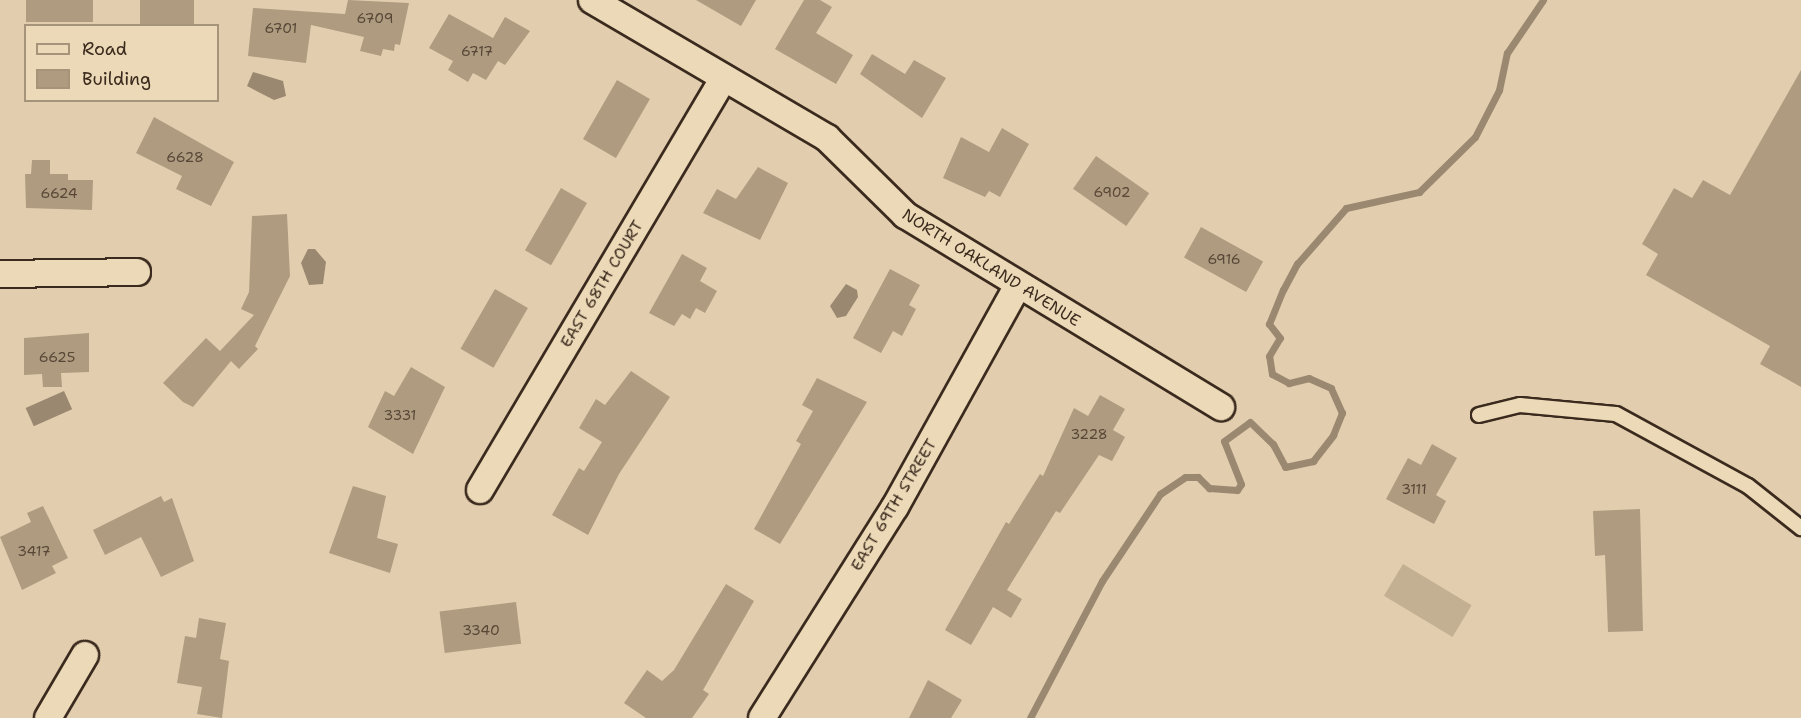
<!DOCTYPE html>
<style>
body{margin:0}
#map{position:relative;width:1801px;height:718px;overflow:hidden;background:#e2ceae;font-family:"Shantell Sans",sans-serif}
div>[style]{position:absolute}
.green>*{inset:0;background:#c3b093;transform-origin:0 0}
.water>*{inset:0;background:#9b8871;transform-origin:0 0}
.stream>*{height:7px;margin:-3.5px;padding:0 3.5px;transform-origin:3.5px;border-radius:3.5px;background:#9b8871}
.building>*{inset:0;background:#ae9b80;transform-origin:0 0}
.roads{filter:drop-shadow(2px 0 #3b2a1e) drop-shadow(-2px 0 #3b2a1e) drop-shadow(0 2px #3b2a1e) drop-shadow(0 -2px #3b2a1e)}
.service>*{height:14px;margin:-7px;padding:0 7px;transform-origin:7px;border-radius:7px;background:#ecd9b7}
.minor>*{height:26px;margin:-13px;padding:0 13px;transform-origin:13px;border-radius:13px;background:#ecd9b7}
span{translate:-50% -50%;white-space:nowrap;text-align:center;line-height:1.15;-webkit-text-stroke:6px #ecd9b7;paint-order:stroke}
.number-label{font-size:14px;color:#584636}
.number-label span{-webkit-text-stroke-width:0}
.street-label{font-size:16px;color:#3b2a1e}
.legend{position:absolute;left:24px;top:24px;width:195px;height:78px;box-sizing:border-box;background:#ecd9b7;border:2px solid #a5937a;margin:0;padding:8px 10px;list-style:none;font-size:18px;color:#3b2a1e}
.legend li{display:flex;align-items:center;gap:12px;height:30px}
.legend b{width:30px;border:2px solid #a5937a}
</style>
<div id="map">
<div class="green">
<div style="left:1403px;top:564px;width:80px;height:37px;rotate:31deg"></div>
</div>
<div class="water">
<div style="clip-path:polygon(253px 72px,283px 81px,286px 96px,274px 100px,247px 86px)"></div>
<div style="clip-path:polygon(308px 249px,315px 249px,326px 262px,323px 284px,309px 285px,301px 263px)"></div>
<div style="clip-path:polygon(846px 284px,857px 290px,858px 297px,846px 316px,837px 318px,830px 306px)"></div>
<div style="left:64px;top:391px;width:20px;height:42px;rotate:66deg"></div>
</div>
<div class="stream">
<div style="left:1030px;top:718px;width:155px;rotate:-62.3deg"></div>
<div style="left:1102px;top:581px;width:105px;rotate:-56.3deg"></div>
<div style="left:1160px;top:494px;width:30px;rotate:-34deg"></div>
<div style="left:1185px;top:477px;width:13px"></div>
<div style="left:1198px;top:477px;width:16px;rotate:45deg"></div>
<div style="left:1209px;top:488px;width:28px;rotate:4deg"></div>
<div style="left:1237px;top:490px;width:7px;rotate:-56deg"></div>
<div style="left:1241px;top:484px;width:46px;rotate:-111.6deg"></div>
<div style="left:1224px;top:441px;width:32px;rotate:-36deg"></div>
<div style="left:1250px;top:422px;width:32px;rotate:44deg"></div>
<div style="left:1273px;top:444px;width:26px;rotate:62deg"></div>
<div style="left:1285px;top:467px;width:29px;rotate:-12deg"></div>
<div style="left:1313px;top:461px;width:33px;rotate:-52deg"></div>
<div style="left:1333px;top:435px;width:24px;rotate:-68deg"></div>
<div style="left:1342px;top:413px;width:27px;rotate:-114deg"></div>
<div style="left:1331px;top:388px;width:24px;rotate:-156deg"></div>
<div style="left:1309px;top:378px;width:21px;rotate:166deg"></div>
<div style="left:1289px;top:383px;width:19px;rotate:-152deg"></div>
<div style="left:1272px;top:374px;width:18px;rotate:-99deg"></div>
<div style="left:1269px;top:356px;width:21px;rotate:-59deg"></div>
<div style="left:1280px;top:338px;width:18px;rotate:-128deg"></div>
<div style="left:1269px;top:324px;width:37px;rotate:-68deg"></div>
<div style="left:1283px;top:290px;width:30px;rotate:-62deg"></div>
<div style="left:1297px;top:264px;width:74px;rotate:-48.8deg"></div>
<div style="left:1346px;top:208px;width:75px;rotate:-12.4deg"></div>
<div style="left:1419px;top:192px;width:78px;rotate:-44.5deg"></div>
<div style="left:1475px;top:137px;width:53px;rotate:-62.9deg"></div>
<div style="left:1499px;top:90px;width:38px;rotate:-78deg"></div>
<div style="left:1507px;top:53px;width:64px;rotate:-55.8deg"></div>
</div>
<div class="building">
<div style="left:26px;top:0;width:67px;height:22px"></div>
<div style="left:140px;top:0;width:54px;height:26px"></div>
<div style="clip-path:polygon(348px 0,409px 3px,400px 45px,395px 44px,394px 51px,383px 49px,381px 56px,360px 51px,364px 37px,311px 25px,306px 63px,248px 56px,253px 8px,345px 14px)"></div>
<div style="clip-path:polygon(696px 0,756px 0,741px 26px)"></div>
<div style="clip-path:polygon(804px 0,820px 0,832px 7px,816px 33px,853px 55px,836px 84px,775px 49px)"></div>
<div style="clip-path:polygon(449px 14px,493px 38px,505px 17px,530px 31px,505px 65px,498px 61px,486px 80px,473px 73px,468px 82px,448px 70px,453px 61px,429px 48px)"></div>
<div style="clip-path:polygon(872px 54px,905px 74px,914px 60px,946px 78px,922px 118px,860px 74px)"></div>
<div style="clip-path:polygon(1801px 70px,1801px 387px,1760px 364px,1770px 346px,1646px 275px,1658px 254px,1642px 244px,1674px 188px,1692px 198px,1703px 180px,1730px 195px)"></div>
<div style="left:617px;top:80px;width:38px;height:68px;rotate:30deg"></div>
<div style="clip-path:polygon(154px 117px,234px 162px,211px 206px,176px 189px,182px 176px,136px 153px)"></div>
<div style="clip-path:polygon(1002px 128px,1029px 144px,1000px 197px,989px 191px,985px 197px,943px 178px,961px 137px,989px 152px)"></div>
<div style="left:1096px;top:156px;width:65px;height:40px;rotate:35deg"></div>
<div style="clip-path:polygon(32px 160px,50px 160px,50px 174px,68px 174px,68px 180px,93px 180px,92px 210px,26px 208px,25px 174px,31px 174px)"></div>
<div style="clip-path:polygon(758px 167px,788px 183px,760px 240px,703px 213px,717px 189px,736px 199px)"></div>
<div style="left:561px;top:188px;width:30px;height:72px;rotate:30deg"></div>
<div style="clip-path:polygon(287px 214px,290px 276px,255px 346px,258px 349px,239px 369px,231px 361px,193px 407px,183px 402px,163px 383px,206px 338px,220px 351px,254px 315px,241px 309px,249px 292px,252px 216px)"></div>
<div style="left:1201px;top:227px;width:71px;height:35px;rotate:29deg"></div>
<div style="clip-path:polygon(682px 254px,707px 268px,700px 281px,717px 291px,705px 313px,696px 308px,690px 319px,682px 314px,674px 326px,649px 313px)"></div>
<div style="clip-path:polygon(890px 269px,920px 285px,909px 305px,916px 309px,902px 336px,893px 331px,881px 353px,853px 338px)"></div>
<div style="left:495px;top:289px;width:38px;height:69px;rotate:30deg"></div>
<div style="clip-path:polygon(89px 333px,89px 372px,61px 373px,62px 387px,43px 387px,42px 374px,24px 375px,24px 338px)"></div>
<div style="clip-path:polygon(411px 367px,445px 387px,413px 454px,368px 427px,385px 391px,394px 396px)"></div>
<div style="clip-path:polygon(631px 371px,670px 397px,619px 474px,588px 535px,552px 515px,579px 468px,584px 471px,602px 442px,579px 428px,596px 399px,605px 405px)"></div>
<div style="clip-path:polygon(817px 378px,867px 402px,780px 544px,754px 529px,801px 444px,796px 441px,813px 411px,802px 405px)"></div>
<div style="clip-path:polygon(1100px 395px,1125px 409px,1113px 430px,1125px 437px,1112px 461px,1099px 455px,1060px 513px,1056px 511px,1007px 590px,1022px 599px,1011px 618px,993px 607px,971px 645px,945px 630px,1006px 522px,1009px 524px,1040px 474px,1043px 476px,1074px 408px,1088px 416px)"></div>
<div style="clip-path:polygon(1432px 444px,1457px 458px,1436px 495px,1446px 501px,1434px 524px,1386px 499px,1408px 458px,1421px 465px)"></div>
<div style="clip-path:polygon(353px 486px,386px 496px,377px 538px,398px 544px,390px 573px,329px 553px)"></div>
<div style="clip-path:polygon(161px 496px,164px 502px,172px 498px,194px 561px,161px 577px,141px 537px,105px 555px,93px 530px)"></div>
<div style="clip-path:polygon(43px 506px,68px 558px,52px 566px,56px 573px,22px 590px,0 537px,31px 522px,27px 513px)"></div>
<div style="clip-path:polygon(1640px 509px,1643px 631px,1608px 632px,1605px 555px,1595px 556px,1593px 511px)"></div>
<div style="clip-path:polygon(726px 584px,754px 601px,703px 690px,709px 694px,692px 718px,646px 718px,624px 703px,647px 670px,662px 681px,674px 670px)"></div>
<div style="left:516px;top:602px;width:42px;height:77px;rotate:83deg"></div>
<div style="clip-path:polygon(199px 618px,226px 623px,220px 659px,229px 661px,222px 718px,197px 714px,202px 687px,177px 683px,185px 636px,196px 638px)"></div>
<div style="clip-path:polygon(928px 680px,962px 700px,951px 718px,909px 718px)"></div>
</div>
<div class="roads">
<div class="service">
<div style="left:1479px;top:415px;width:42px;rotate:-13.7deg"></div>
<div style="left:1520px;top:405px;width:96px;rotate:5.4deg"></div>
<div style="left:1616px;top:414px;width:150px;rotate:28.6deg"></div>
<div style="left:1748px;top:486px;width:68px;rotate:38.4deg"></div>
</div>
<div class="minor">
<div style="left:592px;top:0;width:273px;rotate:30.4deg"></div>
<div style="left:827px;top:138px;width:110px;rotate:44.6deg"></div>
<div style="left:905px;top:215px;width:370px;rotate:31.3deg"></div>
<div style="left:0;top:274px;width:137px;rotate:-0.8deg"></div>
<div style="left:480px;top:490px;width:479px;rotate:-59.4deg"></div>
<div style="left:48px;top:718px;width:73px;rotate:-59.6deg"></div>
<div style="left:762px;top:718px;width:249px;rotate:-57.8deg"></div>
<div style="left:895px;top:507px;width:252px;rotate:-61deg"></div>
</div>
</div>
<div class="number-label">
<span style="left:375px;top:18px">6709</span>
<span style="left:281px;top:28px">6701</span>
<span style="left:477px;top:51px">6717</span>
<span style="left:185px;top:157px">6628</span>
<span style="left:1112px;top:192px">6902</span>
<span style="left:59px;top:193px">6624</span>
<span style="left:1224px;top:259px">6916</span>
<span style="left:57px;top:357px">6625</span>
<span style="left:400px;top:415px">3331</span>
<span style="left:1089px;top:434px">3228</span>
<span style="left:1414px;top:489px">3111</span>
<span style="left:34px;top:551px">3417</span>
<span style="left:481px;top:630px">3340</span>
</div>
<div class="street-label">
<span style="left:991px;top:268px;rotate:32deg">NORTH OAKLAND AVENUE</span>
<span style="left:602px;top:284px;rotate:-59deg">EAST 68TH COURT</span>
<span style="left:894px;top:505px;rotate:-59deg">EAST 69TH STREET</span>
</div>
<ul class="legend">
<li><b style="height:8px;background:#ecd9b7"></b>Road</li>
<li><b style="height:16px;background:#ae9b80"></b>Building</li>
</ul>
</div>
